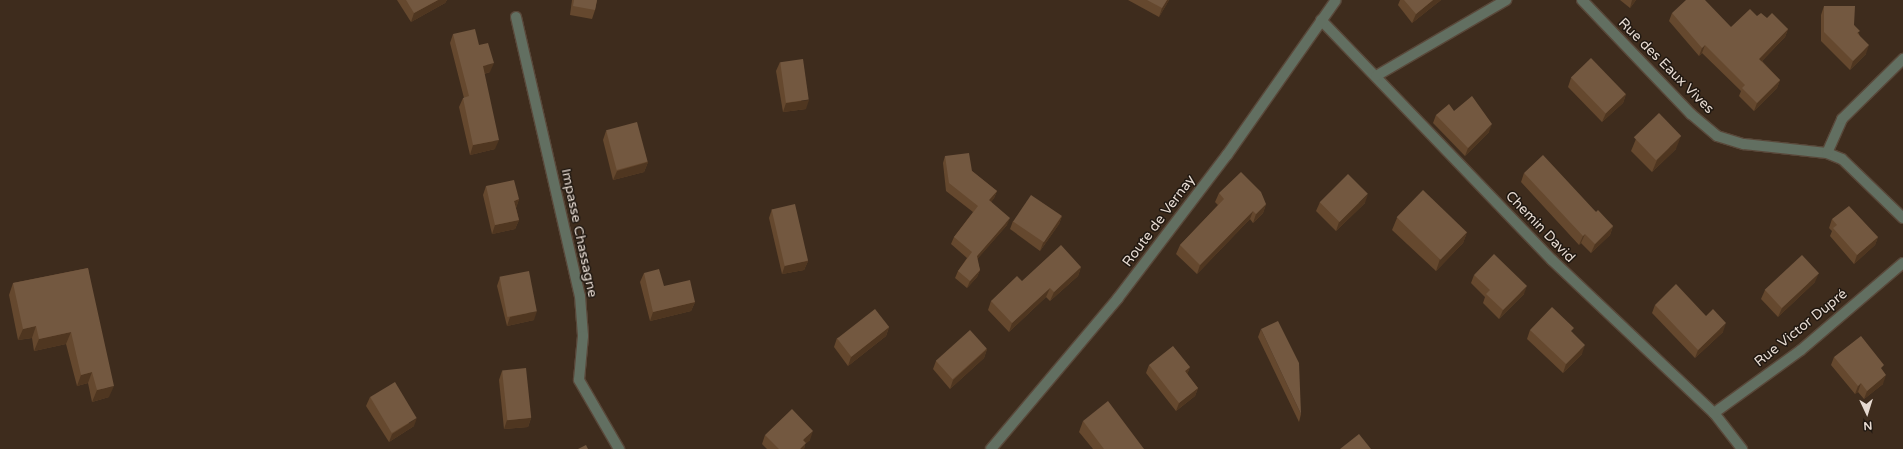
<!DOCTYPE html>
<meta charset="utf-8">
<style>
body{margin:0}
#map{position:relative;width:1903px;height:449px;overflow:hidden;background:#3e2c1d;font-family:"Varela Round",sans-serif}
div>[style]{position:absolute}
.roads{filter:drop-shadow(1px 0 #59483a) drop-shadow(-1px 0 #59483a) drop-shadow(0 1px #59483a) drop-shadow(0 -1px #59483a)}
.minor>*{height:10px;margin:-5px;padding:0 5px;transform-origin:5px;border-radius:5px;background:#626f61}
.wall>*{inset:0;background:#65482e}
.shaded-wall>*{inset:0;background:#4f3620}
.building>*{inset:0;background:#735840;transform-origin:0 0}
span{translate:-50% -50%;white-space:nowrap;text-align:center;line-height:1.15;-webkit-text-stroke:3px #1f1710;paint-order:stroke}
.street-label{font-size:14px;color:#e6dad1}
.north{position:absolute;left:1847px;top:393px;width:40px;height:40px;-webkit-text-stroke:3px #1f1710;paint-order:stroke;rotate:176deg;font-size:11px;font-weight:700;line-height:16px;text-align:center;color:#e6dad1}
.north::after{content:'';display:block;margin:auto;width:14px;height:18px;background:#e6dad1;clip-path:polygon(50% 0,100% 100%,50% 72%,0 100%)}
</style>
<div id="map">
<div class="roads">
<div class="minor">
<div style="left:1582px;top:0;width:158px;rotate:46.3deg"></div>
<div style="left:1691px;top:114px;width:34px;rotate:40deg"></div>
<div style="left:1717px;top:136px;width:28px;rotate:17deg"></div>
<div style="left:1744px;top:144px;width:83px;rotate:6.2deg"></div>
<div style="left:1827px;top:153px;width:16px;rotate:22deg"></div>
<div style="left:1842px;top:159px;width:85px;rotate:44deg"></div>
<div style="left:516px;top:17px;width:286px;rotate:77.1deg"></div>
<div style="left:580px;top:296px;width:40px;rotate:85.7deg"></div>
<div style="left:583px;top:336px;width:44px;rotate:95.2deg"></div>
<div style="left:579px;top:380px;width:80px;rotate:59.9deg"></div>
<div style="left:1321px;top:20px;width:333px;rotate:46.1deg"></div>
<div style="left:1552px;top:260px;width:223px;rotate:43.4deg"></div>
<div style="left:1714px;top:413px;width:46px;rotate:52.1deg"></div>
<div style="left:1376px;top:76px;width:151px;rotate:-30.3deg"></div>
<div style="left:1827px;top:153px;width:37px;rotate:-66deg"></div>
<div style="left:1842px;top:119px;width:86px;rotate:-44.5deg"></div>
<div style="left:1714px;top:413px;width:107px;rotate:-35.9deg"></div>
<div style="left:1801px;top:350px;width:134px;rotate:-40.5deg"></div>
<div style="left:991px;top:449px;width:197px;rotate:-49.9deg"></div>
<div style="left:1118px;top:298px;width:180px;rotate:-52.7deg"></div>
<div style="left:1227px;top:155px;width:189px;rotate:-54.9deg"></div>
</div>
</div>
<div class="wall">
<div style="clip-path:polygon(397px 0,447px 0,445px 3px,411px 22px)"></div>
<div style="clip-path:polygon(572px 0,597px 0,595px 10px,592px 19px,570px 15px)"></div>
<div style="clip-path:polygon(1128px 0,1169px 0,1159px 17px)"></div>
<div style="clip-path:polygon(1400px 0,1441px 0,1412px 23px,1398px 5px)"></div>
<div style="clip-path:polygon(1620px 0,1636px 0,1630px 8px)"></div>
<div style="clip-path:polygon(1824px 6px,1854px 25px,1859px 34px,1866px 54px,1850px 70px,1821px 41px,1821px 15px)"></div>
<div style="clip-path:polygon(1672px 13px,1731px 27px,1757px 16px,1767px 18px,1788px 29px,1785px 37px,1762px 61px,1780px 80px,1777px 88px,1754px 111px,1739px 96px,1741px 91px,1702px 53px,1699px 56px,1669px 21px)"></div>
<div style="clip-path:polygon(453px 34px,479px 45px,490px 72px,484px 74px,495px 149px,470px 155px,459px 107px,463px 98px,464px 98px,450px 43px)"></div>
<div style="clip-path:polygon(780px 62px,806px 109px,783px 112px,776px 71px)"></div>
<div style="clip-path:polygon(1571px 78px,1626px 94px,1623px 103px,1602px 122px,1568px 87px)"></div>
<div style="clip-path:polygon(1454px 111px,1489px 132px,1465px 156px,1433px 123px,1436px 115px)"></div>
<div style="clip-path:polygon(606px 131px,648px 162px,644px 172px,613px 180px,603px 140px)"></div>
<div style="clip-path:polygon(1636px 139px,1676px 149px,1652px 172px,1631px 151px)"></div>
<div style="clip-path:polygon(945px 156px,972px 171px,997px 191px,994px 198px,991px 202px,1007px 225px,977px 259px,980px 270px,977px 277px,967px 288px,955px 278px,958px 271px,967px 258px,951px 244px,954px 237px,973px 212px,946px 191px,943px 163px)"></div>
<div style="clip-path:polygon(1524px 173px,1596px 212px,1613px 226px,1610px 235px,1591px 253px,1581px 243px,1579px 245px,1521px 182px)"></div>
<div style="clip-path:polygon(486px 186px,519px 199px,516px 208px,519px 220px,515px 229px,492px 234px,483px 195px)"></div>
<div style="clip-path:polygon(1219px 193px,1266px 204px,1263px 213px,1253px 223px,1250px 219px,1197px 274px,1176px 254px,1180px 245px,1218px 205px,1215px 202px)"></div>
<div style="clip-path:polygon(1320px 202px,1365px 203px,1336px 231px,1316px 211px)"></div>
<div style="clip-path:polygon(772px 209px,808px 261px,804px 270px,782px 274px,769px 218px)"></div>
<div style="clip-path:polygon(1062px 216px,1059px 224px,1040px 251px,1010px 229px,1013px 221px)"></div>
<div style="clip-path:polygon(1397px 218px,1467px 232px,1463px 243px,1436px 271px,1392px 230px)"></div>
<div style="clip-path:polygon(1832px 219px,1878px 237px,1875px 245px,1854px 264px,1830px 236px,1832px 231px,1829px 228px)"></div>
<div style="clip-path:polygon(1081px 267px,1078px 276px,1050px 301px,1046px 297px,1009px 332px,988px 310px,991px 301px,1022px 281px)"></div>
<div style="clip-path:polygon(88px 268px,109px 397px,92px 402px,88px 383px,77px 386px,66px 344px,34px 351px,32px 338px,18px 340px,9px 295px,13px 283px)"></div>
<div style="clip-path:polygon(644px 273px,664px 286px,695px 302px,691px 311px,650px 321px,640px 282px)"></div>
<div style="clip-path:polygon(1474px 275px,1524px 294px,1499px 319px,1483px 303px,1485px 297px,1471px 283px)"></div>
<div style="clip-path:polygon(500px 277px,534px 320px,507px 326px,497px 286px)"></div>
<div style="clip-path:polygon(1815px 282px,1778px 317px,1761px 299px,1765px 290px)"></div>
<div style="clip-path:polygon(1655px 305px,1706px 316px,1723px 332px,1695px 358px,1652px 313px)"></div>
<div style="clip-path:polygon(889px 327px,886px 336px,848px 366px,834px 347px,837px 338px)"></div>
<div style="clip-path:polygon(1261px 329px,1301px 414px,1299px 422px,1258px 337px)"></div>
<div style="clip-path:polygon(1530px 330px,1572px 332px,1582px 354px,1563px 373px,1527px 339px)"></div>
<div style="clip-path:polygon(987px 349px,984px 358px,950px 389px,933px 369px,936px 361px)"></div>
<div style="clip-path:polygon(1834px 357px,1882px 370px,1883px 384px,1864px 399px,1858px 392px,1855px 394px,1831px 365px)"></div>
<div style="clip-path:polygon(1149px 365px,1190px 367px,1187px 374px,1198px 388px,1195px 396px,1176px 411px,1146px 373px)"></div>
<div style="clip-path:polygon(502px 371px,531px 418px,528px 427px,504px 429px,499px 380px)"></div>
<div style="clip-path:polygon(370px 397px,414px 426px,389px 442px,366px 406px)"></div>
<div style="clip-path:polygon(1083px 421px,1144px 449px,1093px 449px,1079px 432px)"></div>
<div style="clip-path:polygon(765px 435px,810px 440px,805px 444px,804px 449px,767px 449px,762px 444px)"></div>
</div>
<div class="shaded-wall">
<div style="clip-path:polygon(438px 0,447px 0,445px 3px,411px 22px,414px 13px)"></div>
<div style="clip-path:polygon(1167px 0,1169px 0,1159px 17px,1162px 8px)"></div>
<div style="clip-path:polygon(1433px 0,1441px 0,1412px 23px,1416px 14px)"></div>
<div style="clip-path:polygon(1632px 0,1636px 0,1630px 8px)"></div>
<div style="clip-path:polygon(1788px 29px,1785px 37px,1756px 67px,1759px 59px)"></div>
<div style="clip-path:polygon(1705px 45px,1702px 53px,1699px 56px,1702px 48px)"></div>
<div style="clip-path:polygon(1869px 45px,1866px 54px,1850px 70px,1853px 61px)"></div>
<div style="clip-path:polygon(494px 63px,490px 72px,479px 75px,483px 66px)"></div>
<div style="clip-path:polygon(1780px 80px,1777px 88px,1754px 111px,1757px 103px)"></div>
<div style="clip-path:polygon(1626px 94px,1623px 103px,1602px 122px,1606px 113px)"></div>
<div style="clip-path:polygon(809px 100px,806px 109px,783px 112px,786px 103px)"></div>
<div style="clip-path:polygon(1492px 124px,1489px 132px,1465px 156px,1468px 148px)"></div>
<div style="clip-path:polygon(1681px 136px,1676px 149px,1652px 172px,1657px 160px)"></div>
<div style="clip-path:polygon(499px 140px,495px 149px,470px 155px,473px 145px)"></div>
<div style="clip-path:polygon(648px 162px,644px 172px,613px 180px,617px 171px)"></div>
<div style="clip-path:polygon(997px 191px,994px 198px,987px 208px,989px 200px)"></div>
<div style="clip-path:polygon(1368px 194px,1365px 203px,1336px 231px,1339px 222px)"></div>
<div style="clip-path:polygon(519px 199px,516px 208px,514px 201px)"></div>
<div style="clip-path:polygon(1266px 204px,1263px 213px,1253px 223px,1256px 214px)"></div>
<div style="clip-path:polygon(1253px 211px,1250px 219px,1197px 274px,1200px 265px)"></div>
<div style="clip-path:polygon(1062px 216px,1059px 224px,1040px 251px,1043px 243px)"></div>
<div style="clip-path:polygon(1010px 218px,1007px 225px,974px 263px,977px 256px)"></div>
<div style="clip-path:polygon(519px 220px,515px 229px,492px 234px,495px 225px)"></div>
<div style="clip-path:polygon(1613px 226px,1610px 235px,1591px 253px,1595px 244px)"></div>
<div style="clip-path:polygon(1467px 232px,1463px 243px,1436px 271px,1440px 259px)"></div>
<div style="clip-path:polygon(1585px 234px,1581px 243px,1579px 245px,1583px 236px)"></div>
<div style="clip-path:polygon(1878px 237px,1875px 245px,1854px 264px,1857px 255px)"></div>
<div style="clip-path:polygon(808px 261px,804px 270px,782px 274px,785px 265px)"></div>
<div style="clip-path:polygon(1081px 267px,1078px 276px,1050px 301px,1054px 292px)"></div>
<div style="clip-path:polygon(980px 270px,977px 277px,967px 288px,970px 281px)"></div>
<div style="clip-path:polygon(1819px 273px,1815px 282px,1778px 317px,1782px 308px)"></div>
<div style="clip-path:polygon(1527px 286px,1524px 294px,1499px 319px,1503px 310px)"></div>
<div style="clip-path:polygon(1050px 288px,1046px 297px,1009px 332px,1012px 323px)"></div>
<div style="clip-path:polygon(695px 302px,691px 311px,650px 321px,653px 312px)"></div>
<div style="clip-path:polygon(537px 311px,534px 320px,507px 326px,510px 317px)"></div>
<div style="clip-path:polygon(1726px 323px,1723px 332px,1695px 358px,1698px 350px)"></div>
<div style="clip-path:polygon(36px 326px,32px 338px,18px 340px,23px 329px)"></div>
<div style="clip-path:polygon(889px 327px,886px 336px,848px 366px,851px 357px)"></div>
<div style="clip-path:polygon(71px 332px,66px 344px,34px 351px,39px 339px)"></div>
<div style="clip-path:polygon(1585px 345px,1582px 354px,1563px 373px,1566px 364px)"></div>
<div style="clip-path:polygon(987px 349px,984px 358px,950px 389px,953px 380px)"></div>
<div style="clip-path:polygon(1190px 367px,1187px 375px,1185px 371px)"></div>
<div style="clip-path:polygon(92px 372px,88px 383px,77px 386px,81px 375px)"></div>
<div style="clip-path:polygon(1886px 375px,1883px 384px,1864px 399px,1867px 391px)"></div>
<div style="clip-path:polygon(1861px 383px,1858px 392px,1855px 394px,1858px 386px)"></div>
<div style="clip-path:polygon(114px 386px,109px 397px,92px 402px,97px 390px)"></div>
<div style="clip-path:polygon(1198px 388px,1195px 396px,1176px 411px,1179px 403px)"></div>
<div style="clip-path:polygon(417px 418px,414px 426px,389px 442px,392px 434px)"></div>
<div style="clip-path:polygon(531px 418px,528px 427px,504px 429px,507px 420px)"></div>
<div style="clip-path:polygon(813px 431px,810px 440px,805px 444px,804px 449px,800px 449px,803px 440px)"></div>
</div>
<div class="building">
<div style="clip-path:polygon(406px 0,438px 0,414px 13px)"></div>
<div style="clip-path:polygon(574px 0,597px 0,595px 10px,573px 6px)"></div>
<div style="clip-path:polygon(1147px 0,1167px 0,1162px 8px)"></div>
<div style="clip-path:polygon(1404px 0,1433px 0,1416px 14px)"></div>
<div style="clip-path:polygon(1686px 0,1705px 0,1731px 27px,1750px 9px,1757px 16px,1761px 13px,1767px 18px,1772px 13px,1788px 29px,1759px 59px,1780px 80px,1757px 103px,1742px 88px,1745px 85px,1705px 45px,1702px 48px,1672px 13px)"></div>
<div style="clip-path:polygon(1824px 6px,1855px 6px,1854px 25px,1860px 31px,1857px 33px,1869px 45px,1853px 61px,1824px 32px)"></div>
<div style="clip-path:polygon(475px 29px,479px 45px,488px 43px,494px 63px,483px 66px,499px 140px,473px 145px,463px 98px,469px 96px,453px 34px)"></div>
<div style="left:1591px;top:58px;width:50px;height:28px;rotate:46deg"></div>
<div style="left:803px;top:59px;width:41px;height:23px;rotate:82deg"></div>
<div style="clip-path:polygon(1472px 96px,1492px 124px,1468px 148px,1436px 115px,1449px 104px,1454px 111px)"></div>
<div style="left:1659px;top:113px;width:32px;height:35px;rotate:46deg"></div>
<div style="left:637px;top:122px;width:41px;height:32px;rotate:75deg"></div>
<div style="clip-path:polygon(969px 153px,972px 171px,997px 191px,989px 200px,1010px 218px,977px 256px,980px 270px,970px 281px,958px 271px,972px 252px,954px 237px,978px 206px,949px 183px,945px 156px)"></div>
<div style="clip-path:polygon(1543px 155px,1596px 212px,1598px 210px,1613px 226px,1595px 244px,1585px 234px,1583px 236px,1524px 173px)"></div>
<div style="clip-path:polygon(1241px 172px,1261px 192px,1266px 204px,1256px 214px,1253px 211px,1200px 265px,1180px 245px,1224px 199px,1219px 193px)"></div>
<div style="left:1348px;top:174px;width:28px;height:40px;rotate:45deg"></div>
<div style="clip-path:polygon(514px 180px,519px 199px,514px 201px,519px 220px,495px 225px,486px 186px)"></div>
<div style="left:1423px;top:190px;width:61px;height:38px;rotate:44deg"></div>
<div style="left:1031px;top:195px;width:37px;height:32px;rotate:34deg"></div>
<div style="left:795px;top:204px;width:58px;height:24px;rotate:77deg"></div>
<div style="clip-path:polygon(1849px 206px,1878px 237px,1857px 255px,1833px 228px,1837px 225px,1832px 219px)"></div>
<div style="clip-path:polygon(1061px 245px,1081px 267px,1054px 292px,1050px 288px,1012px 323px,991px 301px,1017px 276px,1022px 281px)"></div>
<div style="clip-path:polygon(1494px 254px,1527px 286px,1503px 310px,1486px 294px,1490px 290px,1474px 275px)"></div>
<div style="left:1802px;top:255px;width:25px;height:51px;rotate:47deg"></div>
<div style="clip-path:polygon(88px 268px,114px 386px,97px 390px,92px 372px,81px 375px,71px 332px,39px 339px,36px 326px,23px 329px,13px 283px)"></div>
<div style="clip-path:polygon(659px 269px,664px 286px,690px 280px,695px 302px,653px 312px,644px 273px)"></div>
<div style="left:529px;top:271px;width:41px;height:30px;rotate:79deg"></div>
<div style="clip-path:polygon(1676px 284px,1706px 316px,1713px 309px,1726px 323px,1698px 350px,1655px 305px)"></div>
<div style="clip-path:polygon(1552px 307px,1574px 328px,1571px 331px,1585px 345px,1566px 364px,1530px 330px)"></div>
<div style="left:875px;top:309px;width:23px;height:48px;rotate:52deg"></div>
<div style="clip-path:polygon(1278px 321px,1299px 363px,1301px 414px,1261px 329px)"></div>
<div style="left:970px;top:330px;width:25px;height:46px;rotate:48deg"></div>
<div style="clip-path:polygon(1861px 336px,1884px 365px,1881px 368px,1886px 375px,1867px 391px,1861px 383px,1858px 386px,1834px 357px)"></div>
<div style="clip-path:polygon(1173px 346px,1190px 367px,1185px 371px,1198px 388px,1179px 403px,1149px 365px)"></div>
<div style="left:526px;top:368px;width:50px;height:24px;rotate:84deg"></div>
<div style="left:395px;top:382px;width:42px;height:29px;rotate:59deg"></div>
<div style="clip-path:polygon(1108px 401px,1144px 449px,1104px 449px,1083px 421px)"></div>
<div style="clip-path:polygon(792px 409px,813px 431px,803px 440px,806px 443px,800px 449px,779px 449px,765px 435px)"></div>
<div style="clip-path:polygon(1359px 434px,1371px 449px,1340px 449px)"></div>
<div style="clip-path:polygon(586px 445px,588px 449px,578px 449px)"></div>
</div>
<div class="street-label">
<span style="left:1666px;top:66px;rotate:45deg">Rue des Eaux Vives</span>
<span style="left:1159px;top:221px;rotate:-53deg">Route de Vernay</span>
<span style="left:1540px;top:227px;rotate:46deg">Chemin David</span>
<span style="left:579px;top:233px;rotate:78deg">Impasse Chassagne</span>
<span style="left:1801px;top:328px;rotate:-39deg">Rue Victor Dupré</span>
</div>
<div class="north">N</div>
</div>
